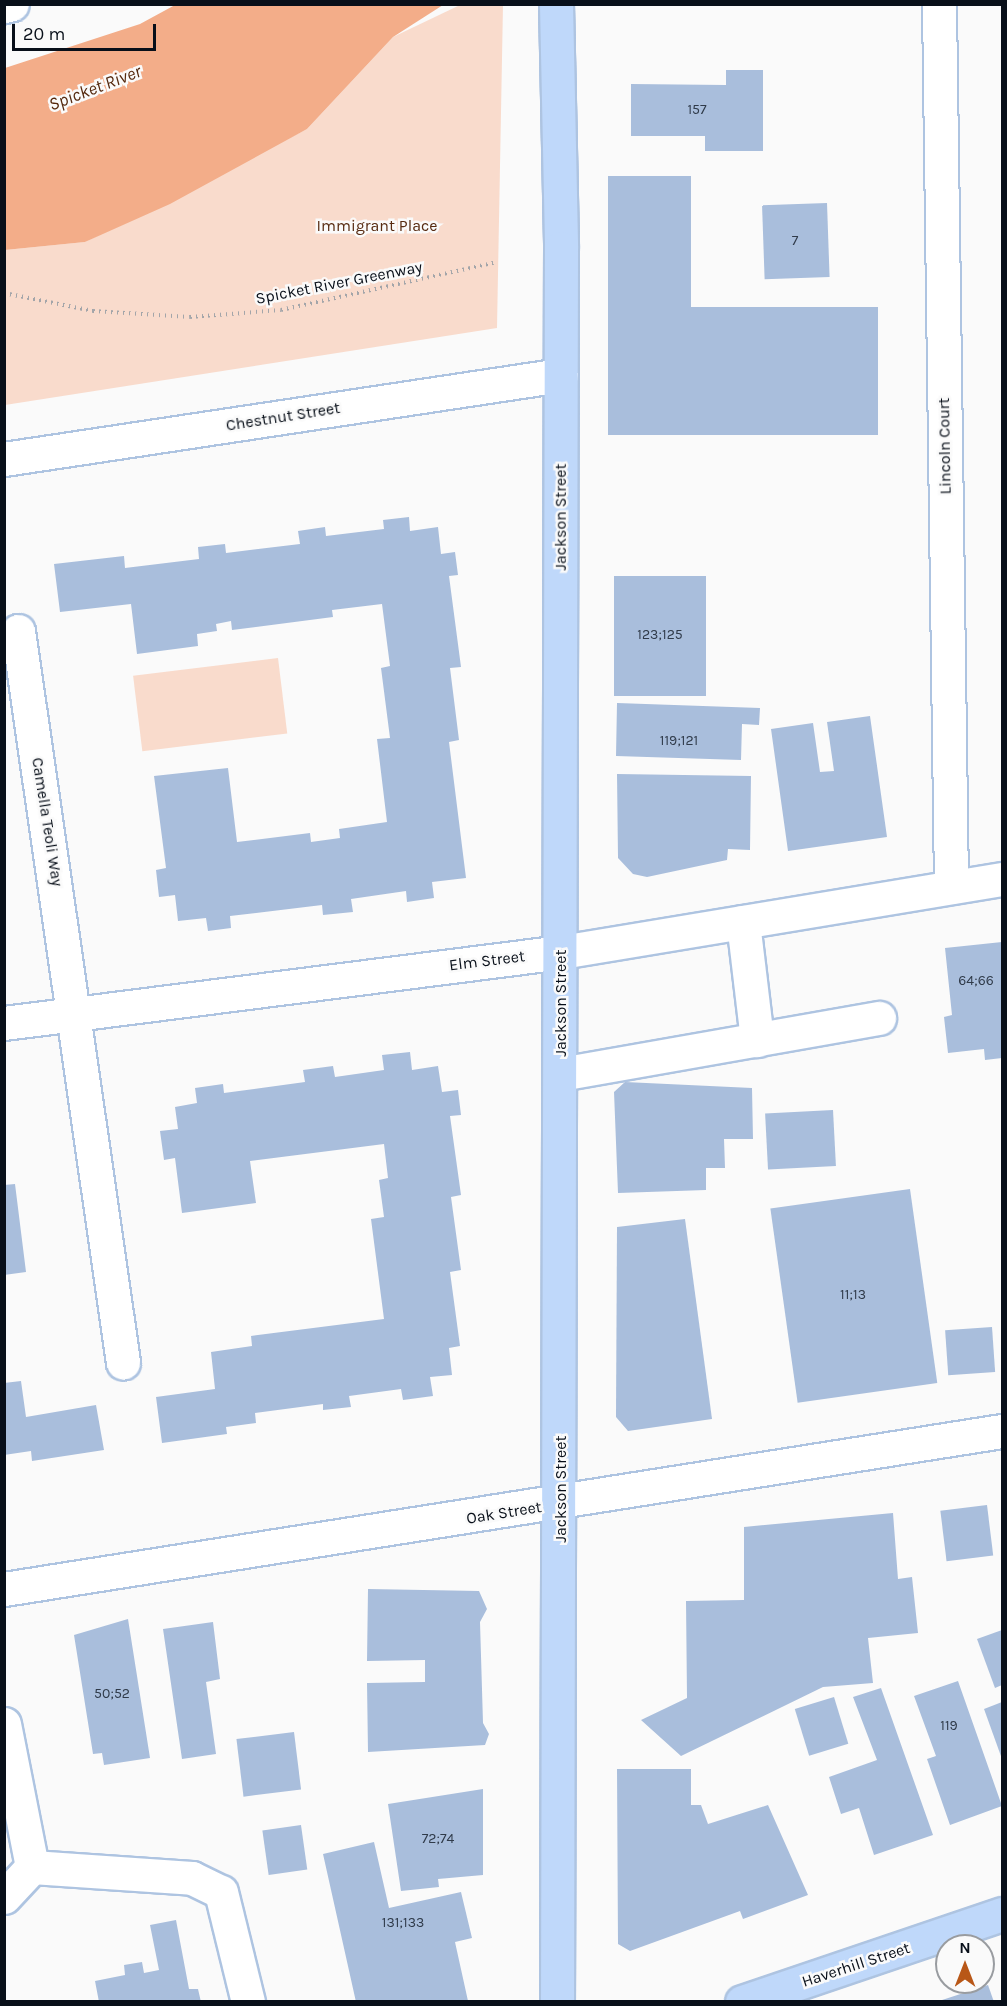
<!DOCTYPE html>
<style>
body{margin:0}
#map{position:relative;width:1007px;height:2006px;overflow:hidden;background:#fafafa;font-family:Karla,sans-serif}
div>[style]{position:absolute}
.green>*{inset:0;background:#f9dbcc;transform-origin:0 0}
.water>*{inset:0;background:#f3ad89}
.building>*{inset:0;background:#a9bedc;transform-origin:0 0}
.path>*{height:4px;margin-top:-2px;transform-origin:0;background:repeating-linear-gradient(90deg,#a3a5a9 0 1.5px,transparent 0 6px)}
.roads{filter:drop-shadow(2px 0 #aec4e1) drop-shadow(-2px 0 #aec4e1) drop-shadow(0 2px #aec4e1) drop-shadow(0 -2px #aec4e1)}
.minor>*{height:33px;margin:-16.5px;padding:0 16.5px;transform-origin:16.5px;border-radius:16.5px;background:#fff}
.major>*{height:33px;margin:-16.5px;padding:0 16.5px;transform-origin:16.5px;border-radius:16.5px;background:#bfd8fa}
span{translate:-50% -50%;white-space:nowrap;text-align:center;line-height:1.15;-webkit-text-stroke:5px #fafafa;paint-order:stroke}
.number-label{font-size:14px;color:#303b4a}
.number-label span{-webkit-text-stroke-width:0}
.park-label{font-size:16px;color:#572b11}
.street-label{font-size:16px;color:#080f19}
.water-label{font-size:18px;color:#55290e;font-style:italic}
.frame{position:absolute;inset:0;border:6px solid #080f19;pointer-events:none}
.north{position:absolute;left:935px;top:1934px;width:60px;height:60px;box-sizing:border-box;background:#fafafa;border:2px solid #999ca0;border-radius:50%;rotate:0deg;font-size:16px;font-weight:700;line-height:24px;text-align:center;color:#080f19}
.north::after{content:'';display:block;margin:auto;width:21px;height:27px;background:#b85717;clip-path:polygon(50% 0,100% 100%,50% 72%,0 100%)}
.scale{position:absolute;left:12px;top:24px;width:144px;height:27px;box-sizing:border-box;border:3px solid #080f19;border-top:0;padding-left:8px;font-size:18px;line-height:21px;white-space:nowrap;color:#080f19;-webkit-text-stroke:4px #fafafa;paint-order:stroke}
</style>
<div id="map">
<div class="green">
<div style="clip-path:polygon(460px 5px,503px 5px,497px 328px,5px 405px,5px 250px,85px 242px,307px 129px,393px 37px)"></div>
<div style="left:278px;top:658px;width:76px;height:146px;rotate:83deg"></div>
</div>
<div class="water">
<div style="clip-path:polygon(175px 5px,443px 5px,393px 37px,307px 129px,170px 204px,85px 242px,5px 250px,5px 68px,140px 24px)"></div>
</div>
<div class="building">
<div style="clip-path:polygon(726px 70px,763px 70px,763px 151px,705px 151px,705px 136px,631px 136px,631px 84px,726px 85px)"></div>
<div style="clip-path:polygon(608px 176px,691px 176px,691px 307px,878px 307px,878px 435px,608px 435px)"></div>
<div style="left:827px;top:203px;width:74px;height:65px;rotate:88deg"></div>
<div style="clip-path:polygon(409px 517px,410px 531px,438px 527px,441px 554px,455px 552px,458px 575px,449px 576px,461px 667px,450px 668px,459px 740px,449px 742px,466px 878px,432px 882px,434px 898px,407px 902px,406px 891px,351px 899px,353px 912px,323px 915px,322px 905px,230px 916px,231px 928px,208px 931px,206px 918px,178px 921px,175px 895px,159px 897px,156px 870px,166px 868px,154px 776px,228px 768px,237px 842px,310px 833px,311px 842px,340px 838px,339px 829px,387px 822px,377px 739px,390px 738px,381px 668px,390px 666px,382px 604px,332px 610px,333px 617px,232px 630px,231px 621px,216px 624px,217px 631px,197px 634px,198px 646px,137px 654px,131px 604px,60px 612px,54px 564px,124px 556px,125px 568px,199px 559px,198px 547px,225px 544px,226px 553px,300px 544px,298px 531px,325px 527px,326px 536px,384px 529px,383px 520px)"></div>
<div style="left:614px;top:576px;width:92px;height:120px"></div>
<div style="clip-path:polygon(617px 703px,760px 708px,759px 725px,742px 724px,741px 760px,616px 756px)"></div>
<div style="clip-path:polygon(870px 716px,887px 837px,788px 851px,771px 729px,813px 723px,820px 772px,834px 771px,827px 722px)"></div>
<div style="clip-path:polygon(617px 774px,751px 776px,750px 850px,728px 849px,727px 860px,647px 877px,633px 874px,618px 858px)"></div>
<div style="clip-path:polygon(1002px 942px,1002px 1058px,985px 1060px,984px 1049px,948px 1053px,944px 1017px,952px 1015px,945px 948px)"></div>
<div style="clip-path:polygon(410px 1052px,412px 1070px,438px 1066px,442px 1092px,458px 1090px,461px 1115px,450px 1116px,461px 1195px,451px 1197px,461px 1270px,450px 1272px,460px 1346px,449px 1348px,452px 1375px,430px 1377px,433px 1396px,403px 1400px,401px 1389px,349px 1396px,351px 1407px,323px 1410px,323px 1404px,255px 1413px,256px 1423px,226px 1427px,227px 1434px,162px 1443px,156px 1397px,215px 1389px,211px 1352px,252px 1346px,251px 1336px,384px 1319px,371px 1219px,384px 1217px,379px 1180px,388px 1178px,384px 1144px,250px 1161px,256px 1203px,182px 1213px,175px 1158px,164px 1160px,160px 1131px,178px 1129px,175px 1107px,197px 1103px,195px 1088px,223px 1084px,224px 1093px,305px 1082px,303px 1070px,333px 1066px,335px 1077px,384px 1070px,382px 1055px)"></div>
<div style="clip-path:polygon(625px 1082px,752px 1088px,753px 1139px,724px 1139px,725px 1168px,706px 1168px,706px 1190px,618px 1193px,614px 1092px)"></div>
<div style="left:833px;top:1110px;width:56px;height:68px;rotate:87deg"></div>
<div style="clip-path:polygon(15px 1184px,26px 1272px,4px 1275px,4px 1185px)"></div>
<div style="left:910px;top:1189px;width:196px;height:141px;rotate:82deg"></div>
<div style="clip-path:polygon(685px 1219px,712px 1419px,628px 1431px,616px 1417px,617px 1227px)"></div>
<div style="left:992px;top:1327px;width:45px;height:47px;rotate:86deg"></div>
<div style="clip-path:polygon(21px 1381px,26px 1417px,96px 1405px,104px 1450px,32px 1461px,31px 1451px,4px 1455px,4px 1383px)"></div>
<div style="left:987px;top:1505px;width:51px;height:47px;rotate:83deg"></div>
<div style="clip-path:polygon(893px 1513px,898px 1579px,912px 1577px,918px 1633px,868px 1638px,873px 1683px,823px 1687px,681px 1756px,641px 1720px,687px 1698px,686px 1601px,744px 1600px,744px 1527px)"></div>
<div style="clip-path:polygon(368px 1589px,479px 1591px,487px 1609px,480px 1622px,483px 1723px,489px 1734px,485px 1745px,368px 1752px,367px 1683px,425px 1682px,425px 1660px,367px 1661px)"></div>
<div style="clip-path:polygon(128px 1619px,150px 1758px,104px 1765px,102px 1753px,93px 1754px,74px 1635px)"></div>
<div style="clip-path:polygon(213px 1622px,220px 1679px,206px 1682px,216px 1754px,182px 1759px,163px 1629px)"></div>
<div style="clip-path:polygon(1002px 1630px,1002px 1685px,995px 1688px,977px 1639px)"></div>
<div style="clip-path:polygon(958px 1681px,1002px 1806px,950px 1825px,927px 1759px,936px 1756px,914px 1696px)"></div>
<div style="clip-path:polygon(881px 1688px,933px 1835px,874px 1855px,859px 1808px,841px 1814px,829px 1777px,877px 1760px,853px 1697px)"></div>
<div style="left:834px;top:1697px;width:49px;height:41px;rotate:73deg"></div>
<div style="clip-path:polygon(1002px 1702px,1002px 1759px,984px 1709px)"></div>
<div style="left:294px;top:1732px;width:58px;height:58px;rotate:83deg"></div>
<div style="clip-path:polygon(617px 1769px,691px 1769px,691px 1805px,701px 1805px,708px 1824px,768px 1805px,808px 1895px,743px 1919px,740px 1911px,630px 1951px,618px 1944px)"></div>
<div style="clip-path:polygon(483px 1789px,483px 1875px,438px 1879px,439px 1887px,401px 1891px,388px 1804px)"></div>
<div style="left:301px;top:1825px;width:45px;height:39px;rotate:82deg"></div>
<div style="clip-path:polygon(374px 1842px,389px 1908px,461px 1892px,472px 1938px,455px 1942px,468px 2001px,356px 2002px,323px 1854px)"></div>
<div style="clip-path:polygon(176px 1920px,189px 1989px,198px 1989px,201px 2002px,99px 2002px,95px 1981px,125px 1975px,124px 1965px,142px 1962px,144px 1973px,159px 1970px,150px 1925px)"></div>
<div style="clip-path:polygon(988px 1985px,994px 2002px,939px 2002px,939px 2001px)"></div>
</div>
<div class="path">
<div style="left:4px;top:293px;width:91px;rotate:11.4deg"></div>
<div style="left:93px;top:311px;width:97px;rotate:3.5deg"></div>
<div style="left:190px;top:317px;width:91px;rotate:-4.4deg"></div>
<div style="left:281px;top:310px;width:221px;rotate:-12.5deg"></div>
</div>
<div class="roads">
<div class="minor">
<div style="left:939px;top:4px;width:883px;rotate:89.22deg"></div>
<div style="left:4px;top:6px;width:8px;rotate:-14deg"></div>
<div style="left:4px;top:459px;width:563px;rotate:-8.58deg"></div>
<div style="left:18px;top:631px;width:739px;rotate:81.83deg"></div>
<div style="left:743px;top:922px;width:119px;rotate:83.2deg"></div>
<div style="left:4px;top:1023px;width:562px;rotate:-7.26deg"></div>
<div style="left:561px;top:952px;width:447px;rotate:-9.4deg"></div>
<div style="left:561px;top:1074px;width:323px;rotate:-10deg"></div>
<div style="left:4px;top:1589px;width:1010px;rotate:-9deg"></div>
<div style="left:4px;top:1724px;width:146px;rotate:78.9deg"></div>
<div style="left:32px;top:1867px;width:41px;rotate:133deg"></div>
<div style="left:32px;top:1867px;width:160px;rotate:3.9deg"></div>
<div style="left:192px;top:1878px;width:32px;rotate:26deg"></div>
<div style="left:221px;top:1892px;width:113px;rotate:76.2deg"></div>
</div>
<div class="major">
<div style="left:556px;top:4px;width:244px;rotate:88.8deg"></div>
<div style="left:561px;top:248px;width:1754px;rotate:90.13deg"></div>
<div style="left:742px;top:2002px;width:274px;rotate:-18.7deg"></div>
</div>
</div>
<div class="number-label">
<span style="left:697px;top:110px">157</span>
<span style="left:795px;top:241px">7</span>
<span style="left:660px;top:635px">123;125</span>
<span style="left:679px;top:741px">119;121</span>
<span style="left:976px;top:981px">64;66</span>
<span style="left:853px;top:1295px">11;13</span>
<span style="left:112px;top:1694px">50;52</span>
<span style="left:949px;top:1726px">119</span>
<span style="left:438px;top:1839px">72;74</span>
<span style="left:403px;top:1923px">131;133</span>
</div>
<div class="park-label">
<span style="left:377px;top:226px">Immigrant Place</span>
</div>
<div class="street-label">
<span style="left:339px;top:283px;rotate:-11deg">Spicket River Greenway</span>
<span style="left:283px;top:417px;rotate:-9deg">Chestnut Street</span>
<span style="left:945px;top:446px;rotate:-91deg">Lincoln Court</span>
<span style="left:561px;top:517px;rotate:-90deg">Jackson Street</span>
<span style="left:47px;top:822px;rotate:81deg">Camella Teoli Way</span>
<span style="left:487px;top:961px;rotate:-7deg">Elm Street</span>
<span style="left:561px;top:1003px;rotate:-90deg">Jackson Street</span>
<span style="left:561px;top:1489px;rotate:-90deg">Jackson Street</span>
<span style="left:504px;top:1513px;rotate:-9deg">Oak Street</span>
<span style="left:856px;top:1965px;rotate:-18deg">Haverhill Street</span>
</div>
<div class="water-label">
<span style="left:95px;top:88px;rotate:-21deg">Spicket River</span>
</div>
<div class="frame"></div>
<div class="north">N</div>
<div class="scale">20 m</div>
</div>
